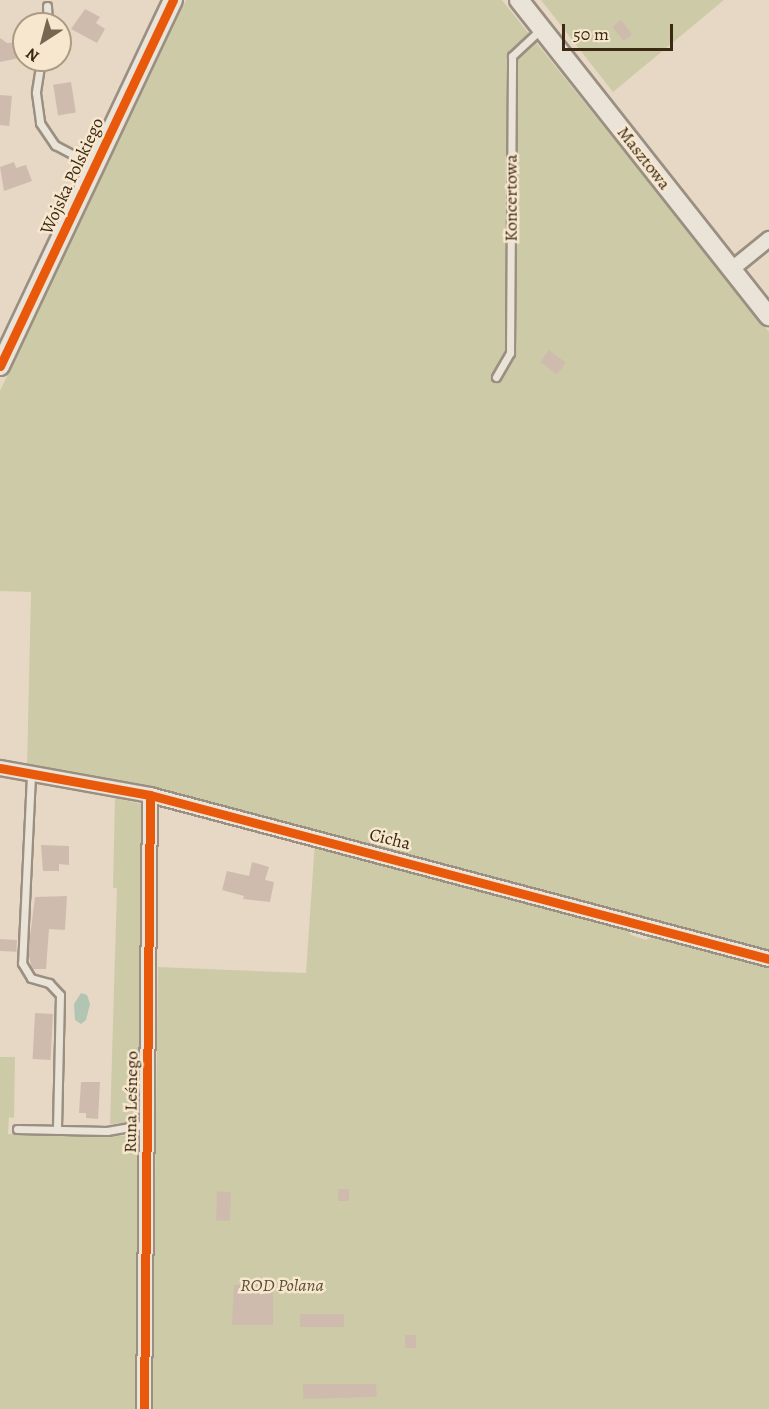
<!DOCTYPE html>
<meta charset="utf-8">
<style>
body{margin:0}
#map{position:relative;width:769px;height:1409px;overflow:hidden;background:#e6d8c4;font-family:Alegreya,serif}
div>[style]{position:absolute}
.green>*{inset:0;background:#cdcba7}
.water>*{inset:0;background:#b2c4b2}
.building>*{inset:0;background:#cfbbae;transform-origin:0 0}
.roads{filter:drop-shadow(2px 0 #9a8f81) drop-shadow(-2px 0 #9a8f81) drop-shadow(0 2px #9a8f81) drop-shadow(0 -2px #9a8f81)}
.lane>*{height:7px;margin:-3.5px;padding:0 3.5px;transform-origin:3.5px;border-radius:3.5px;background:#eae3d8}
.street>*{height:14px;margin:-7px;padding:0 7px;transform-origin:7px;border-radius:7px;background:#eae3d8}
.secondary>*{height:18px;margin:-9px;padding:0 9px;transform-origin:9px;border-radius:9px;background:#eae3d8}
.cycleway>*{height:9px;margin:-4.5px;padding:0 4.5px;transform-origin:4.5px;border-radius:4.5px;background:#e8590c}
span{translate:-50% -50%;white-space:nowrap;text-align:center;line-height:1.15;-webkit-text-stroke:5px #f8e7cf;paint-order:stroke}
.street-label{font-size:18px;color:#3b2913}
.park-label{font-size:18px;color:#5a4f32;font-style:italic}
.north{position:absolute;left:12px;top:12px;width:60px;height:60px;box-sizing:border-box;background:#f8e7cf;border:2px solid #ac9b84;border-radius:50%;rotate:216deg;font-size:16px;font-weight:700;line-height:24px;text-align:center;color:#3b2913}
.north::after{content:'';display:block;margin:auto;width:21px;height:27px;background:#776651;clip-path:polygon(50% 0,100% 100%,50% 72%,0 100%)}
.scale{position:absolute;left:562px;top:24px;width:111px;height:27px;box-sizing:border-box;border:3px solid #3b2913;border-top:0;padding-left:8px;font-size:18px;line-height:21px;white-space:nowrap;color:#3b2913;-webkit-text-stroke:4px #f8e7cf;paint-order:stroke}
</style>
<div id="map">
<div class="green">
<div style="clip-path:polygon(186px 0,502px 0,769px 332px,769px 954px,154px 789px,27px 768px,31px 592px,0 591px,0 391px)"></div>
<div style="clip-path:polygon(541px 0,724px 0,613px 92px)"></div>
<div style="clip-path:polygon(115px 798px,146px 805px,142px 1110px,125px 1123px,110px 1124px,117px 888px,113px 888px)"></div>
<div style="clip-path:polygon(315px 841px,625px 928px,631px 935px,646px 940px,654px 935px,769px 966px,769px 1409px,152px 1409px,158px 967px,306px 973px)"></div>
<div style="clip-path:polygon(0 1057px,15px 1057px,14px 1118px,9px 1117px,8px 1134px,141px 1136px,140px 1409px,0 1409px)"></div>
</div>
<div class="water">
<div style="clip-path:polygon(81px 993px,87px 995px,90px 1004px,86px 1020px,81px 1024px,75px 1020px,74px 1004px)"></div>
</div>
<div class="building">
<div style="clip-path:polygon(85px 9px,100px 17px,96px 23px,105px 29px,97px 43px,71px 29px)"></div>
<div style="left:621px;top:20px;width:18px;height:11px;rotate:52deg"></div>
<div style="clip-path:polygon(0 38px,7px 43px,22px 42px,24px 57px,0 62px)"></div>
<div style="left:71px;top:82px;width:31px;height:18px;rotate:81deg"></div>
<div style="left:0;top:95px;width:12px;height:30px;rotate:5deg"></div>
<div style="clip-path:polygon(14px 162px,16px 168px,26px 165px,32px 181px,4px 191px,0 167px)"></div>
<div style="left:549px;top:350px;width:21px;height:15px;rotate:37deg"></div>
<div style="clip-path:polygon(41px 845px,69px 846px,69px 865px,59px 864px,59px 871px,43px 871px)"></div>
<div style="clip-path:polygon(252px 862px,269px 867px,265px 880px,274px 882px,270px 902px,243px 899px,244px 896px,222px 890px,227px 871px,249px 876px)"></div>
<div style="clip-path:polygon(67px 896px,65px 930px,49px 929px,46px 969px,32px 969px,28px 952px,35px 897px)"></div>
<div style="left:0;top:939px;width:17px;height:12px;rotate:3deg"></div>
<div style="left:35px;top:1013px;width:18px;height:46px;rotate:3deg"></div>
<div style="clip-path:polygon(81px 1082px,100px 1082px,98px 1119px,86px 1118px,86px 1113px,79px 1113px)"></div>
<div style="left:349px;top:1189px;width:12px;height:11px;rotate:90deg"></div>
<div style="left:231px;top:1192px;width:29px;height:14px;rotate:92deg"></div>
<div style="clip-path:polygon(262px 1283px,273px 1283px,273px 1325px,232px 1325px,234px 1285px)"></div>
<div style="left:300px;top:1314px;width:44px;height:13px"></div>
<div style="left:405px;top:1335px;width:11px;height:13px"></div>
<div style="clip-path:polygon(303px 1384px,376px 1384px,377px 1397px,303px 1399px)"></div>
</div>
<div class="roads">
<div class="lane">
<div style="left:47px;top:6px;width:18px;rotate:87deg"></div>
<div style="left:41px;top:60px;width:33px;rotate:99deg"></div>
<div style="left:36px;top:93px;width:30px;rotate:82deg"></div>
<div style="left:40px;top:123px;width:27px;rotate:56deg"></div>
<div style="left:55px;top:145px;width:43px;rotate:27.8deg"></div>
<div style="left:496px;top:377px;width:28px;rotate:-60deg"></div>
<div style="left:510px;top:353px;width:297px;rotate:-89.6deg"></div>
<div style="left:512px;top:56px;width:38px;rotate:-43deg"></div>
<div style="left:31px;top:775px;width:188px;rotate:92.7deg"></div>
<div style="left:22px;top:963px;width:17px;rotate:59deg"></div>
<div style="left:31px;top:978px;width:19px;rotate:16deg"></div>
<div style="left:49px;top:983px;width:16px;rotate:47deg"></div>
<div style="left:60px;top:995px;width:135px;rotate:91.3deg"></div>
<div style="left:17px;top:1129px;width:90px;rotate:1.3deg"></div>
<div style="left:107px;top:1131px;width:41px;rotate:-9.9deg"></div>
</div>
<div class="street">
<div style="left:732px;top:269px;width:48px;rotate:-39deg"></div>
<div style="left:0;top:768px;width:152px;rotate:10.2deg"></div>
<div style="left:150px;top:795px;width:640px;rotate:14.84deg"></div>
<div style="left:144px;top:1409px;width:614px;rotate:-89.44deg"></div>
</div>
<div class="secondary">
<div style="left:519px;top:0;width:403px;rotate:51.7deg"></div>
<div style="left:0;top:366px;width:405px;rotate:-64.7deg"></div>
</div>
</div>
<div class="cycleway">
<div style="left:0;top:366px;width:405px;rotate:-64.7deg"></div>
<div style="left:0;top:768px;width:152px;rotate:10.2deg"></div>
<div style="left:150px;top:795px;width:640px;rotate:14.84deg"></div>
<div style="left:144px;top:1409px;width:614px;rotate:-89.44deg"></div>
</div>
<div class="street-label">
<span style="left:644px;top:158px;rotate:52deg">Masztowa</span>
<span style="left:72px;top:176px;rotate:-65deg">Wojska Polskiego</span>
<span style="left:511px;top:198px;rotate:-90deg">Koncertowa</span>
<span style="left:390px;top:839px;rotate:14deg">Cicha</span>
<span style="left:131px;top:1102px;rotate:-89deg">Runa Leśnego</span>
</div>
<div class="park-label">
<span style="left:282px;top:1285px">ROD Polana</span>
</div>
<div class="north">N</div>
<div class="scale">50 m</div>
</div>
